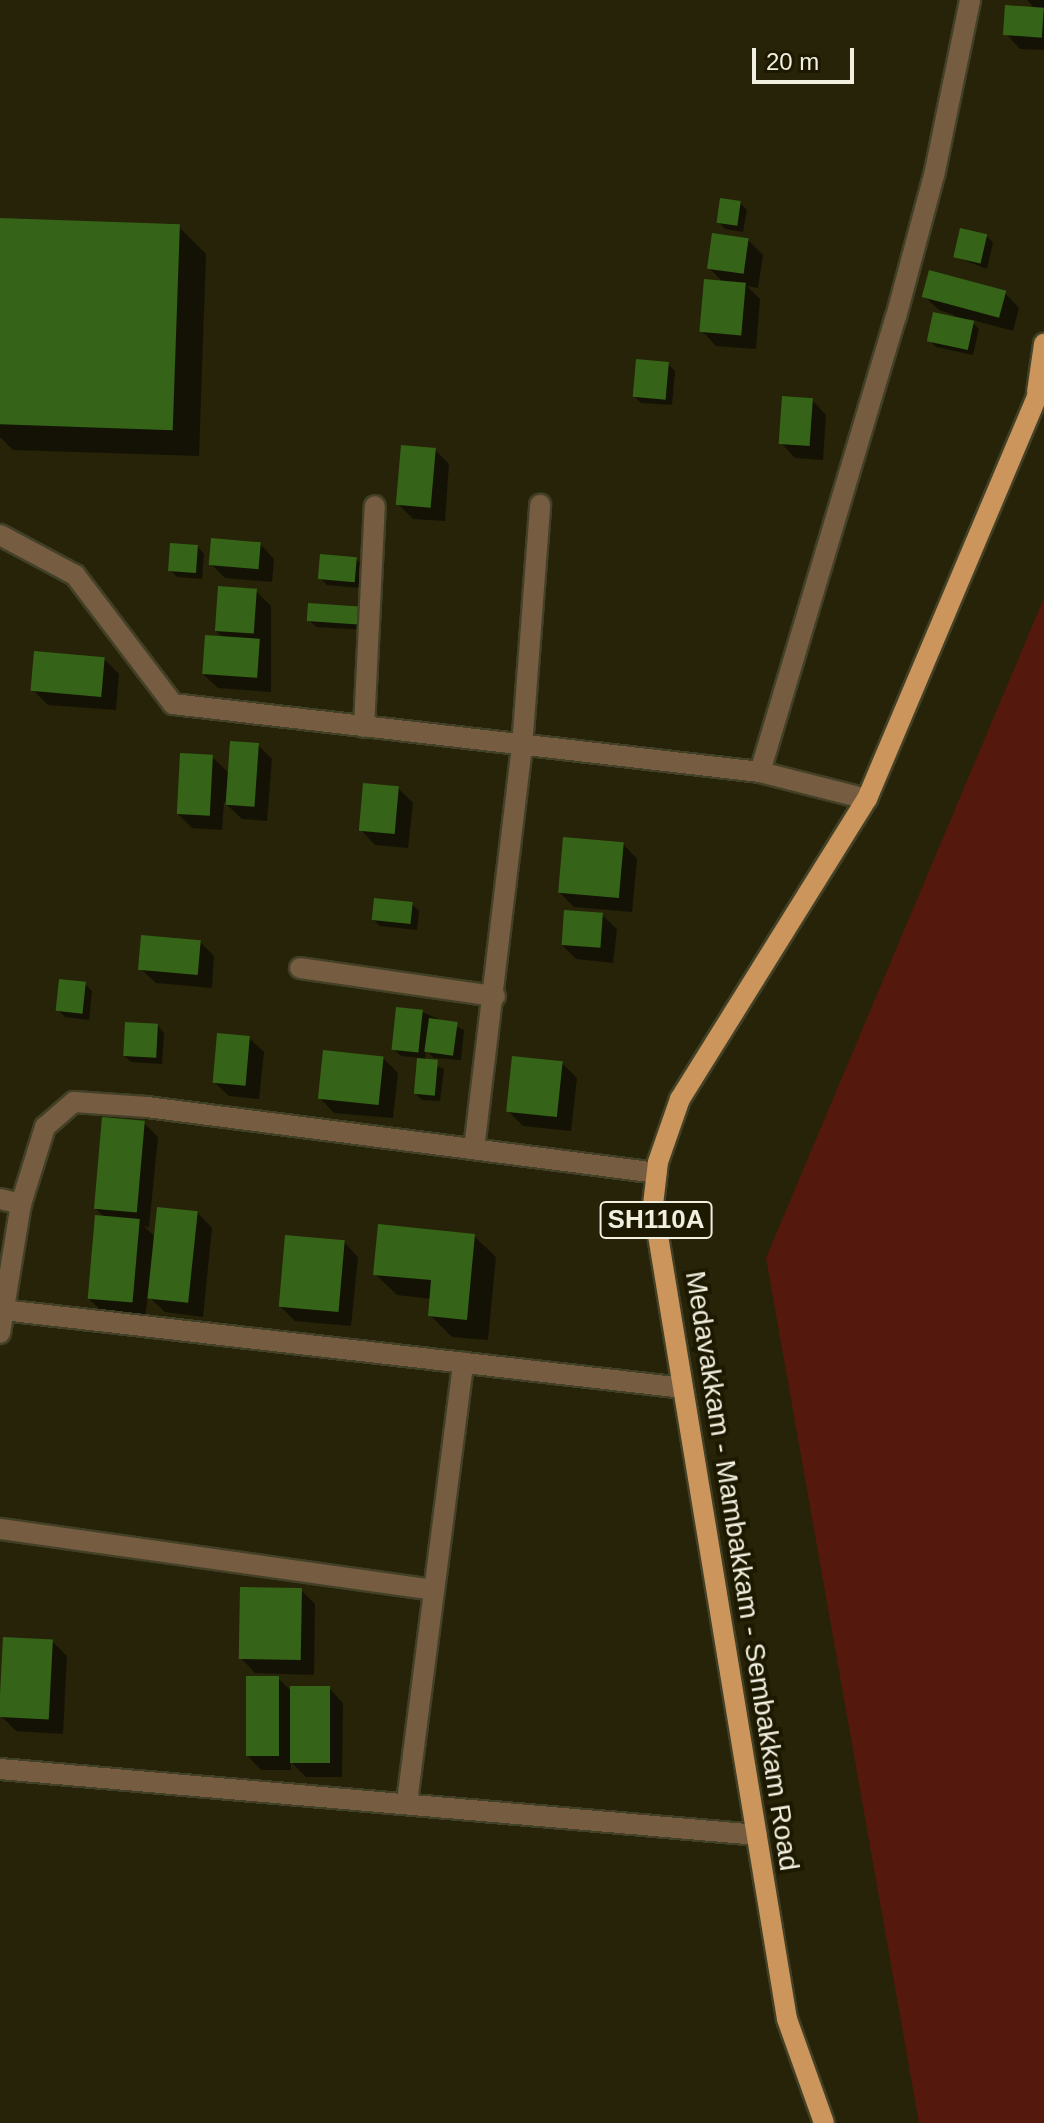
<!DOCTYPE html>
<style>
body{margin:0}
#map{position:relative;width:1044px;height:2123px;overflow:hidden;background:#262308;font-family:Helvetica,sans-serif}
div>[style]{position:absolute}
.green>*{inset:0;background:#55180c}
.shadow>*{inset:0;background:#0007}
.building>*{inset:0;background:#356317;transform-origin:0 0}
.roads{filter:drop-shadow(2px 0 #424026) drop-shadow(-2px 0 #424026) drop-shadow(0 2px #424026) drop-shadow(0 -2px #424026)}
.street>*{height:20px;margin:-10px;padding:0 10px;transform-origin:10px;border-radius:10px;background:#765c41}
.primary>*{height:20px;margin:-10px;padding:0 10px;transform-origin:10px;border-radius:10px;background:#cb955b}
span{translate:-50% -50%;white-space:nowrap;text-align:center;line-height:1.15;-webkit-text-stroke:8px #1d1901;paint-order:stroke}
.shield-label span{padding:2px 6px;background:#1d1901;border:2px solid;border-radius:6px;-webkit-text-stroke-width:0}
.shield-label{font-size:26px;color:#f1efdf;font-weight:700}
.street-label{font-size:28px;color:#f1efdf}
.scale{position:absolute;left:752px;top:48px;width:102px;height:36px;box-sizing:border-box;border:4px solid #f1efdf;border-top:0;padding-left:10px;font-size:24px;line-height:28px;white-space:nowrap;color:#f1efdf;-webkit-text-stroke:6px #1d1901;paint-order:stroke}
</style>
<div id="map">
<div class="green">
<div style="clip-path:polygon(1044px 598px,1044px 2123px,919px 2123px,766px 1258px)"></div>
</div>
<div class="shadow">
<div style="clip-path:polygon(1044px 0,1044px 50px,1020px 49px,1006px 34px,1035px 9px,1027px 0)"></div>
<div style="clip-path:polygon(740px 203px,747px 210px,743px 232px,725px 229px,719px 222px)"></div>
<div style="clip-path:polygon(0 220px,179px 227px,206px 254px,199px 456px,13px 450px,0 437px)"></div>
<div style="clip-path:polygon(986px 236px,993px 242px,987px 269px,956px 257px)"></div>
<div style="clip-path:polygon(748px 240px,763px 255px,758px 288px,747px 286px,760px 299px,756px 349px,716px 346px,702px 331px,724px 283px,709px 268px)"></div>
<div style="clip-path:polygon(1005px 293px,1019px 308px,1013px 331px,969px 319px,979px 329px,973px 355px,936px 347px,929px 340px,954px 315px,939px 310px,924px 296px)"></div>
<div style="clip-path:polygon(668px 364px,675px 371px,672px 405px,641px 403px,634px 396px)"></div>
<div style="clip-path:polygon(812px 400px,826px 415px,823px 460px,795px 458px,781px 443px)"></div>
<div style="clip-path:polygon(435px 450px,449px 464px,445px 521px,413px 519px,398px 504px)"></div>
<div style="clip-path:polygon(260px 544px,274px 559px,272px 582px,225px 578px,211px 564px)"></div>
<div style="clip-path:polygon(198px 547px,204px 554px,202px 579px,177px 577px,170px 570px)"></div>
<div style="clip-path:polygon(356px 559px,363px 566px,361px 588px,327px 585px,320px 578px)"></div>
<div style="clip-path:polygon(256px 591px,271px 606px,271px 692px,218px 688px,203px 674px,224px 638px,216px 631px)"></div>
<div style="clip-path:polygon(369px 616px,367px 630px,316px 627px,309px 620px)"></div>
<div style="clip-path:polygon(104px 659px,119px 674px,116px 710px,48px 705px,33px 690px)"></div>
<div style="clip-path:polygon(258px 745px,272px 759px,267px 821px,242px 819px,224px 802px,222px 830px,192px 828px,177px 813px,212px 757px,230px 774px)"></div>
<div style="clip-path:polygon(398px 788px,413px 803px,408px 848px,375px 845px,361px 830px)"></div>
<div style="clip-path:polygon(623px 844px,637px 859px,632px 912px,574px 907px,559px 892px)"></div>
<div style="clip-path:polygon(412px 904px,419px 911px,417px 930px,380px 926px,374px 920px)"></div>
<div style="clip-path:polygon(602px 915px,617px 929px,613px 963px,576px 959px,562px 945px)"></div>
<div style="clip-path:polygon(200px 942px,214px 956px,212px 988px,156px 983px,141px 969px)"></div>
<div style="clip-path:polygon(85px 984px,92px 991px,89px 1020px,65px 1017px,58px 1010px)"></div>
<div style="clip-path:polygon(422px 1012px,464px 1030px,461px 1060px,434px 1058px,426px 1050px,425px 1061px,444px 1069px,440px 1101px,422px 1100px,415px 1093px,419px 1058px,401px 1056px,394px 1049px)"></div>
<div style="clip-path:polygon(158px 1026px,164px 1033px,162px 1064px,131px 1062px,124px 1056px)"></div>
<div style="clip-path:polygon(249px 1038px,264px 1052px,259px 1099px,229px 1096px,214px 1082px)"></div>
<div style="clip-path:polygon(383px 1058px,398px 1073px,393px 1118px,334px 1113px,320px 1098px)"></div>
<div style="clip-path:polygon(562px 1063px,577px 1078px,571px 1131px,523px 1126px,509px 1112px)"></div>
<div style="clip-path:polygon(144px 1123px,158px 1137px,149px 1227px,144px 1226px,156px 1238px,198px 1213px,212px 1228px,203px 1317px,165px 1312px,148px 1296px,145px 1317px,104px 1313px,89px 1299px,105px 1218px,95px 1208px)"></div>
<div style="clip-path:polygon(474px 1236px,496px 1257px,488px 1340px,452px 1337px,430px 1315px,432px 1299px,397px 1295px,375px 1274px)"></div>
<div style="clip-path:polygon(344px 1242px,358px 1257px,351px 1326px,295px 1321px,280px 1306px)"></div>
<div style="clip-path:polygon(301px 1590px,315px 1604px,314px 1675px,255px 1673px,241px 1658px)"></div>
<div style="clip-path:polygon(53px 1642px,67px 1656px,63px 1734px,16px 1731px,1px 1716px)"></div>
<div style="clip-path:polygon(278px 1678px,292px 1692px,329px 1688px,343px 1703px,342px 1777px,306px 1777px,291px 1762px,291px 1770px,261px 1770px,247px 1755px)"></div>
</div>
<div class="building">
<div style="left:1005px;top:5px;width:39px;height:30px;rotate:4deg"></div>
<div style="left:720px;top:198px;width:21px;height:25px;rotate:8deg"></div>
<div style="left:0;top:218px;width:180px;height:206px;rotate:2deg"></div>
<div style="left:960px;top:228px;width:28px;height:30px;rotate:13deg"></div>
<div style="left:712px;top:233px;width:37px;height:36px;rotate:8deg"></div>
<div style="left:929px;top:270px;width:80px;height:28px;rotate:15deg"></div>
<div style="left:704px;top:279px;width:42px;height:53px;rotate:5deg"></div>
<div style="left:933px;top:312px;width:42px;height:30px;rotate:12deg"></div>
<div style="left:636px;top:359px;width:33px;height:38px;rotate:5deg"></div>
<div style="left:782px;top:396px;width:31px;height:48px;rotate:4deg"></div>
<div style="left:401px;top:445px;width:35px;height:60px;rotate:5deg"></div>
<div style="left:211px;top:538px;width:50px;height:27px;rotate:5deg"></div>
<div style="left:170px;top:543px;width:28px;height:28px;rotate:4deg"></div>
<div style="left:320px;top:554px;width:37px;height:25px;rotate:5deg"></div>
<div style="left:218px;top:586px;width:39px;height:45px;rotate:4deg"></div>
<div style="left:308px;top:603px;width:55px;height:18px;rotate:4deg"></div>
<div style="left:205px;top:635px;width:55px;height:39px;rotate:4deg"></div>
<div style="left:34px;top:651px;width:71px;height:40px;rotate:5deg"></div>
<div style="left:230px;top:741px;width:29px;height:64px;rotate:4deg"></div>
<div style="left:180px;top:753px;width:33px;height:61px;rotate:3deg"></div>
<div style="left:363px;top:783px;width:36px;height:48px;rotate:5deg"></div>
<div style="left:563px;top:837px;width:61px;height:56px;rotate:5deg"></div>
<div style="left:374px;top:898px;width:39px;height:22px;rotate:6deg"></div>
<div style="left:564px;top:910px;width:39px;height:35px;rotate:4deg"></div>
<div style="left:141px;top:935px;width:60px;height:35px;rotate:5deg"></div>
<div style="left:59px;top:979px;width:27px;height:32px;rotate:6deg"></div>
<div style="left:396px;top:1007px;width:27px;height:43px;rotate:6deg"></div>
<div style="left:429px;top:1018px;width:29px;height:34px;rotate:8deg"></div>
<div style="left:125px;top:1022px;width:33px;height:34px;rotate:3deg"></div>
<div style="left:217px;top:1033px;width:33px;height:50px;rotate:5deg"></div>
<div style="left:323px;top:1050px;width:61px;height:49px;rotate:6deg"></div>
<div style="left:512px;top:1056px;width:51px;height:56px;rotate:6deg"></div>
<div style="left:417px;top:1058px;width:21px;height:36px;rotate:5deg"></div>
<div style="left:102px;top:1117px;width:43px;height:92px;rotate:5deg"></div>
<div style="left:157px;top:1207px;width:41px;height:92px;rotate:6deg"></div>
<div style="left:95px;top:1215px;width:45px;height:84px;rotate:5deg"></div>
<div style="clip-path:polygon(378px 1224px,475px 1234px,467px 1320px,428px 1316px,431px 1280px,373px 1275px)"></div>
<div style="left:285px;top:1235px;width:60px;height:72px;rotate:5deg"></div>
<div style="left:240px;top:1587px;width:62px;height:72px;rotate:1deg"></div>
<div style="left:3px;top:1637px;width:50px;height:80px;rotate:3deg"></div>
<div style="left:246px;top:1676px;width:33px;height:80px"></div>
<div style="left:290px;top:1686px;width:40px;height:77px"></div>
</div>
<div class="roads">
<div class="street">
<div style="left:0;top:535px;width:85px;rotate:28.1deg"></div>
<div style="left:75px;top:575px;width:162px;rotate:52.8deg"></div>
<div style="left:173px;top:704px;width:591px;rotate:6.61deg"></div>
<div style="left:760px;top:772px;width:110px;rotate:14.2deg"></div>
<div style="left:364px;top:727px;width:221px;rotate:-87.2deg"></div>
<div style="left:760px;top:772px;width:475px;rotate:-73.4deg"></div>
<div style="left:896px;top:317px;width:151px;rotate:-75deg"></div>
<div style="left:935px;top:171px;width:175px;rotate:-78.4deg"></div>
<div style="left:300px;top:968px;width:197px;rotate:8.2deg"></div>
<div style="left:474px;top:1149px;width:405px;rotate:-83.2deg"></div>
<div style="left:522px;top:747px;width:243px;rotate:-85.7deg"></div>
<div style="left:0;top:1199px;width:22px;rotate:13deg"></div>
<div style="left:21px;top:1204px;width:81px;rotate:-72.7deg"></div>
<div style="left:45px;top:1127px;width:38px;rotate:-41deg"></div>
<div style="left:74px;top:1102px;width:73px;rotate:3.9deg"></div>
<div style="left:147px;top:1107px;width:514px;rotate:7.37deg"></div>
<div style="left:3px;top:1310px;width:684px;rotate:6.54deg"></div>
<div style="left:0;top:1333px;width:131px;rotate:-80.8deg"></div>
<div style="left:0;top:1529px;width:438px;rotate:8deg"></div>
<div style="left:0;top:1769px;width:760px;rotate:4.98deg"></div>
<div style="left:407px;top:1802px;width:443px;rotate:-82.7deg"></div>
</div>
<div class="primary">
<div style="left:1037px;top:392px;width:49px;rotate:-81.7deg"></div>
<div style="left:824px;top:2123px;width:110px;rotate:-109.6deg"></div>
<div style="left:787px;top:2019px;width:825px;rotate:-99.35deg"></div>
<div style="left:653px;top:1205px;width:43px;rotate:-83.4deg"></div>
<div style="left:658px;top:1162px;width:67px;rotate:-70.8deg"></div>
<div style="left:680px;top:1099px;width:354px;rotate:-58.1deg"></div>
<div style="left:867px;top:799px;width:454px;rotate:-67.1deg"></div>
</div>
</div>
<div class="shield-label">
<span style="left:656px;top:1220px">SH110A</span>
</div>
<div class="street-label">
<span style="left:742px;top:1571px;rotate:81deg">Medavakkam - Mambakkam - Sembakkam Road</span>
</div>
<div class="scale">20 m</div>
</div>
